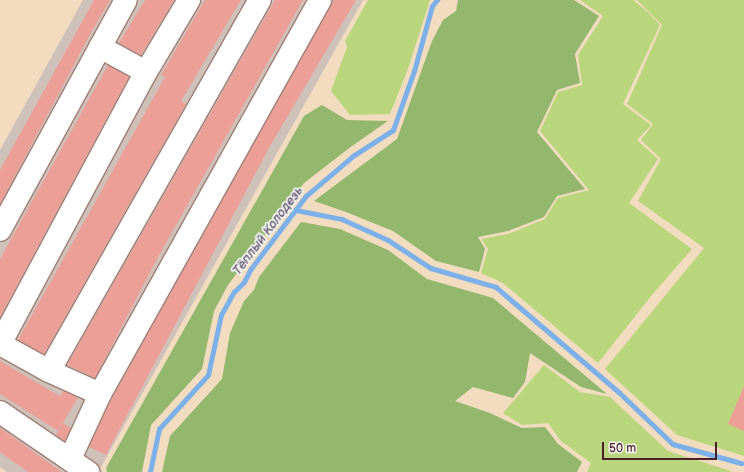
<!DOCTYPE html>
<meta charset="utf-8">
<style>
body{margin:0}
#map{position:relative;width:744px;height:472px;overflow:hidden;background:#f2dcbf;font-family:"Balsamiq Sans",sans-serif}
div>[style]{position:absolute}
.industrial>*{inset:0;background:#cec1ba}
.green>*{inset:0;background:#bad67c}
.forest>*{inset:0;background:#93b76c}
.stream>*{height:4.5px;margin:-2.25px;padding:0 2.25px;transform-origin:2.25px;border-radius:2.25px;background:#7cb0e9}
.building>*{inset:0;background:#ec9f97}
.roads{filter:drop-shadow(1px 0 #9e7e75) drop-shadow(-1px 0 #9e7e75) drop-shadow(0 1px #9e7e75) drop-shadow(0 -1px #9e7e75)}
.minor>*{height:22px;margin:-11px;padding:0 11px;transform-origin:11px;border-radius:11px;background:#fff}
span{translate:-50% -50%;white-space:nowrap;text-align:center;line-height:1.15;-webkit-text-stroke:3.5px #f6f6f2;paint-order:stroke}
.water-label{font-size:13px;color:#5c526e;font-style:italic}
.scale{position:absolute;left:602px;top:442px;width:115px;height:18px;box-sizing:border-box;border:2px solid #4a1f2b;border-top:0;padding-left:5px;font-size:12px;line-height:14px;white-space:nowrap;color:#4a1f2b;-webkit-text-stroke:3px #f6f6f2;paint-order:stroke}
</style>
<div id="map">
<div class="industrial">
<div style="clip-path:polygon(83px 0,363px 0,101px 467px,102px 472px,7px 472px,0 467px,0 150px)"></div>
</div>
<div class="green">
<div style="clip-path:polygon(368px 0,430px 0,408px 69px,390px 114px,350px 115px,331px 91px,347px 47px,345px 41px)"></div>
<div style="clip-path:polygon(580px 0,633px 0,649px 13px,660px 25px,623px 104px,651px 125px,637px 140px,658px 159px,629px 203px,692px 249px,652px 295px,598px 363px,503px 283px,481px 273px,488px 249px,481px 239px,508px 234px,545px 219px,558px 198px,589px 190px,540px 131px,558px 92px,582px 85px,578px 55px,603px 16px)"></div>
<div style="clip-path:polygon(637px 0,744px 0,744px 456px,677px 435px,605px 369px,704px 248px,638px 201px,661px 159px,641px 140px,653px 124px,627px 104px,662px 25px)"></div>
<div style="clip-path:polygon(544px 365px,580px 392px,610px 397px,668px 451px,734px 472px,587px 472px,591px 463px,561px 441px,548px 423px,522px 425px,503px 413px)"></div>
</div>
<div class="forest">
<div style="clip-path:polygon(458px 0,574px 0,599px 16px,575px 54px,580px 83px,557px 90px,537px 132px,585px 189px,557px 196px,544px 217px,508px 231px,478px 237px,485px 249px,479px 272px,436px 261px,393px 231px,346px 212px,314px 201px,397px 139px,432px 41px,443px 20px,456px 11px)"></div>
<div style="clip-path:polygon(322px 105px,347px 120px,388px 121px,352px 146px,304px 183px,228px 285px,214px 311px,202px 369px,151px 425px,142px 472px,107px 472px,106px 468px,304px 116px)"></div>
<div style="clip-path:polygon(301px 222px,340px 229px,388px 250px,427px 279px,493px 298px,607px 394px,581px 387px,530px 353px,525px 382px,513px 398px,473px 387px,455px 401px,490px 413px,522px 428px,545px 427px,558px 444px,582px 462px,577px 472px,162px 472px,170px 436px,222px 379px,230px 333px,244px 301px,254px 290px,259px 277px)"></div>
</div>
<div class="stream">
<div style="left:296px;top:210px;width:47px;rotate:11.1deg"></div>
<div style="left:342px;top:219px;width:51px;rotate:24.5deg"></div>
<div style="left:388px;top:240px;width:51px;rotate:33.1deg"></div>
<div style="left:431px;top:268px;width:68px;rotate:16.3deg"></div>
<div style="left:496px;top:287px;width:162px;rotate:40.5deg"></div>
<div style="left:619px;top:392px;width:75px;rotate:43.9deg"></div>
<div style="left:673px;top:444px;width:71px;rotate:15.6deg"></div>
<div style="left:150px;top:472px;width:44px;rotate:-78.2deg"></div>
<div style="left:159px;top:429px;width:73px;rotate:-47.8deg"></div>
<div style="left:208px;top:375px;width:61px;rotate:-77.8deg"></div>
<div style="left:221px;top:315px;width:26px;rotate:-61deg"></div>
<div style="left:234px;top:292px;width:14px;rotate:-45deg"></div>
<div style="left:244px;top:282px;width:13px;rotate:-63deg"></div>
<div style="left:250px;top:270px;width:93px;rotate:-52.9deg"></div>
<div style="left:306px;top:196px;width:62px;rotate:-40.4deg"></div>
<div style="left:353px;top:156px;width:48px;rotate:-33deg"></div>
<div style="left:393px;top:130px;width:63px;rotate:-70.4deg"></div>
<div style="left:414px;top:71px;width:67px;rotate:-74.5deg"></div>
<div style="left:432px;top:6px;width:8px;rotate:-50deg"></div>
</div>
<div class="building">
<div style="clip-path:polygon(94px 0,110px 0,93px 29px,0 204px,0 170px)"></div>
<div style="clip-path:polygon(145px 0,174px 0,141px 55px,119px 43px)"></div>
<div style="clip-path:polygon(205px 0,241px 0,181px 101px,186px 104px,44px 354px,18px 340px,165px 77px,161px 75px)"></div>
<div style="clip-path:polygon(275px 0,303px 0,157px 259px,95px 378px,67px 365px)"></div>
<div style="clip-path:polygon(334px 0,356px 0,269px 148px,106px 455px,89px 447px,111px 400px)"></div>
<div style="clip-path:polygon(108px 65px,129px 77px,0 317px,0 259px)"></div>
<div style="clip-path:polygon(0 361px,60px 396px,64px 391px,78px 398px,58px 431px,0 394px)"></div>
<div style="clip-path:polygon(744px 386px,744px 431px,728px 424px)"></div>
<div style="clip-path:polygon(63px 423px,71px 428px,65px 441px,56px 435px)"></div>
<div style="clip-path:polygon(0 428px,62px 472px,28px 472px,0 452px)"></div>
</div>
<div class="roads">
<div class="minor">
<div style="left:100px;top:47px;width:52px;rotate:28.5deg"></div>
<div style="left:0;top:230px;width:262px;rotate:-61.3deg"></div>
<div style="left:49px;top:371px;width:427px;rotate:-60.4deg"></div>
<div style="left:100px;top:394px;width:56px;rotate:-155.7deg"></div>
<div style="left:49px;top:371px;width:56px;rotate:-151.1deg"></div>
<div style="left:0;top:344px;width:309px;rotate:-61.8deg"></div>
<div style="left:146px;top:72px;width:84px;rotate:-59.2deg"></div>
<div style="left:0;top:412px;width:107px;rotate:34.3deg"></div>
<div style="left:70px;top:459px;width:72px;rotate:-65.2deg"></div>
<div style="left:100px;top:394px;width:451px;rotate:-60.8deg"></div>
</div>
</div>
<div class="water-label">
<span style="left:268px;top:231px;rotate:-53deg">Тёплый Колодезь</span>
</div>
<div class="scale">50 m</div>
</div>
